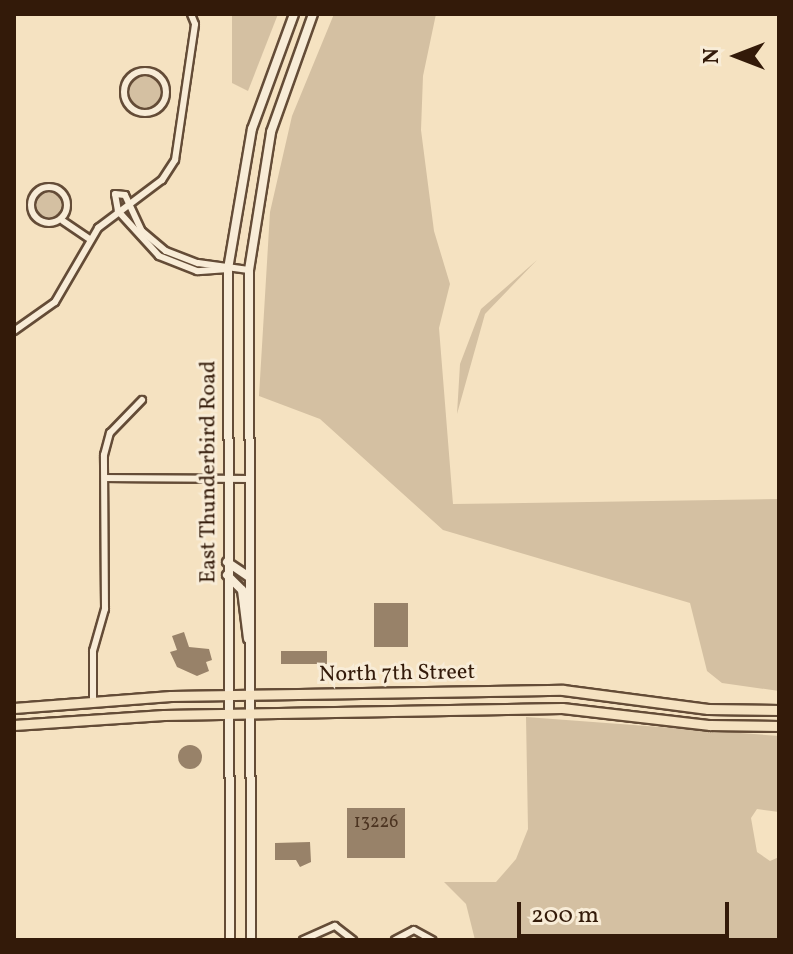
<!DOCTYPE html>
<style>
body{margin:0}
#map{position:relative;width:793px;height:954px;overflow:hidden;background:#f5e2c1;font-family:Vollkorn,serif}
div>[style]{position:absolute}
.green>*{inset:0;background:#d4c0a2}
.round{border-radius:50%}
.building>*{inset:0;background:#988269;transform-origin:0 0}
.roads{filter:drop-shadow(2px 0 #644c37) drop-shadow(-2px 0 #644c37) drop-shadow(0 2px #644c37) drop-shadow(0 -2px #644c37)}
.minor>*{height:6px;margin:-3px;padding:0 3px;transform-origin:3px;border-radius:3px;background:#f8ecd7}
.minor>.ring{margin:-3px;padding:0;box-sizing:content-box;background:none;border:6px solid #f8ecd7;border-radius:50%}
.secondary>*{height:8px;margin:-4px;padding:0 4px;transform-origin:4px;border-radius:4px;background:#f8ecd7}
.primary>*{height:9px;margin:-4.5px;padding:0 4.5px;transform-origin:4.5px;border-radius:4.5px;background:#f5e2c1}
span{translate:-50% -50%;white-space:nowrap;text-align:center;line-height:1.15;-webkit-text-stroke:6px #f8ecd7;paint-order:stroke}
.number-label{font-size:18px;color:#4c3421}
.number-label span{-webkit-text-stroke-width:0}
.street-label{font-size:22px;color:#331a09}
.frame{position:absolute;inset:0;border:16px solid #331a09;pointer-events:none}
.north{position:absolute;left:697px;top:16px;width:80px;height:80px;-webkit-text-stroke:6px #f8ecd7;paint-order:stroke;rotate:270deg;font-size:22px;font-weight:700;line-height:32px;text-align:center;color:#331a09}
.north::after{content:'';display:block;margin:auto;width:28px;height:36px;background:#331a09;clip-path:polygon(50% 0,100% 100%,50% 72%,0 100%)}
.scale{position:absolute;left:517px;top:902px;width:212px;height:36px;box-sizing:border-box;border:4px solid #331a09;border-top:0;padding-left:10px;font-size:24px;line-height:28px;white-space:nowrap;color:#331a09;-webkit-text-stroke:6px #f8ecd7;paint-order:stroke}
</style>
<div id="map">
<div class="green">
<div style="clip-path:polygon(232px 14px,278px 14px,248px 91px,232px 83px)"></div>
<div style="clip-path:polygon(334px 14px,436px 14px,423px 76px,421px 130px,434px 231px,450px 284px,439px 328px,453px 504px,779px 499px,779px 691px,722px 683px,707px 671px,690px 603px,443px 530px,320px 419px,259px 396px,270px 212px,292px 116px)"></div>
<div class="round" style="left:124px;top:71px;width:42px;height:42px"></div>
<div class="round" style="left:31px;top:187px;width:36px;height:36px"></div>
<div style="clip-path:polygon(537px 260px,485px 314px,457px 414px,460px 364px,481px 309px)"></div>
<div style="clip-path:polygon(526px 717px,779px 736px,779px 812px,757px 809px,751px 818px,757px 852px,770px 861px,779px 857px,779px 940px,475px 940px,466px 904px,444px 882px,496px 882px,516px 859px,528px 829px)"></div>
</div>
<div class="building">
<div style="left:408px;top:603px;width:44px;height:34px;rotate:90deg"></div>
<div style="clip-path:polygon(184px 632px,189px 647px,209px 649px,212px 660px,206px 662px,209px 671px,197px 676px,177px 667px,170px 652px,177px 650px,172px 636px)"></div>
<div style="left:281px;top:651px;width:46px;height:13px"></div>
<div class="round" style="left:178px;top:745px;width:24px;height:24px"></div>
<div style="left:347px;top:808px;width:58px;height:50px"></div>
<div style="clip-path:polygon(310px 842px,311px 862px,300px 867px,296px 860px,275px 860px,275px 843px)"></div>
</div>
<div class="roads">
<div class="minor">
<div class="ring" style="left:124px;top:71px;width:36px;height:36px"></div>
<div class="ring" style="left:31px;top:187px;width:30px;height:30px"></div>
<div style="left:63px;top:221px;width:32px;rotate:34deg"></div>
<div style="left:228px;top:269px;width:31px;rotate:176deg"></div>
<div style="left:197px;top:271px;width:41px;rotate:-158.5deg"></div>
<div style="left:159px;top:256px;width:61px;rotate:-132.3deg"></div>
<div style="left:118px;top:211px;width:17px;rotate:-100deg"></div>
<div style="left:115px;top:194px;width:10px;rotate:6deg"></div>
<div style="left:125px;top:195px;width:40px;rotate:65deg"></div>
<div style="left:142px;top:231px;width:31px;rotate:40deg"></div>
<div style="left:166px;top:251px;width:34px;rotate:21deg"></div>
<div style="left:198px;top:263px;width:51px;rotate:7.8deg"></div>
<div style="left:14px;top:331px;width:50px;rotate:-35.3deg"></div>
<div style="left:55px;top:302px;width:86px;rotate:-59.8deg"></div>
<div style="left:98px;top:228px;width:80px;rotate:-36.9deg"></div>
<div style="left:162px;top:180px;width:24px;rotate:-57deg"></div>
<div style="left:175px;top:160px;width:137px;rotate:-81.6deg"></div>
<div style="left:195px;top:24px;width:11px;rotate:-112deg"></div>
<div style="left:105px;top:478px;width:143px;rotate:0.4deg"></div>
<div style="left:93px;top:702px;width:51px;rotate:-90deg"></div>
<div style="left:93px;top:651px;width:44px;rotate:-74.1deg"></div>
<div style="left:105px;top:609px;width:154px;rotate:-90.4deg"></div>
<div style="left:104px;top:455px;width:23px;rotate:-75deg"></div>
<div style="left:110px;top:433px;width:46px;rotate:-45.9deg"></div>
<div style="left:303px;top:940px;width:35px;rotate:-24deg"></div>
<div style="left:335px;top:926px;width:23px;rotate:38deg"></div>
<div style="left:395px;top:940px;width:21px;rotate:-28deg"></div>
<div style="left:414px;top:930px;width:21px;rotate:29deg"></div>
</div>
<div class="secondary">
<div style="left:227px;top:562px;width:27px;rotate:34deg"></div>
<div style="left:227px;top:575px;width:21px;rotate:45deg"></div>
<div style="left:242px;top:590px;width:49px;rotate:83deg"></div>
<div style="left:230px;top:940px;width:671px;rotate:-90.17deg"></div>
<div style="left:228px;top:269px;width:142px;rotate:-80.3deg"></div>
<div style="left:252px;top:129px;width:122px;rotate:-69.9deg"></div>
<div style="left:251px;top:940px;width:670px;rotate:-90.17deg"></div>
<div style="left:249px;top:270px;width:140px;rotate:-80.9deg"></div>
<div style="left:271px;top:132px;width:125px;rotate:-70.4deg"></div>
</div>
<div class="primary">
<div style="left:14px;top:708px;width:157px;rotate:-4.4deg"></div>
<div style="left:171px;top:696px;width:392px;rotate:-0.9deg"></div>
<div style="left:563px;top:690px;width:146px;rotate:7.5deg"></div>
<div style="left:708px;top:709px;width:71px;rotate:0.8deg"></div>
<div style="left:14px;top:725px;width:150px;rotate:-3.8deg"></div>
<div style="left:164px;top:715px;width:398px;rotate:-1deg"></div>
<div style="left:562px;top:708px;width:149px;rotate:6.6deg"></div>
<div style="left:710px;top:725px;width:69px;rotate:0.8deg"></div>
</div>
</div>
<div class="number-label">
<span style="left:376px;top:823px">13226</span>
</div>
<div class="street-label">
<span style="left:209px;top:472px;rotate:-90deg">East Thunderbird Road</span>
<span style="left:397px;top:674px;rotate:-1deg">North 7th Street</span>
</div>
<div class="frame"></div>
<div class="north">N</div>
<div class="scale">200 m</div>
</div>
